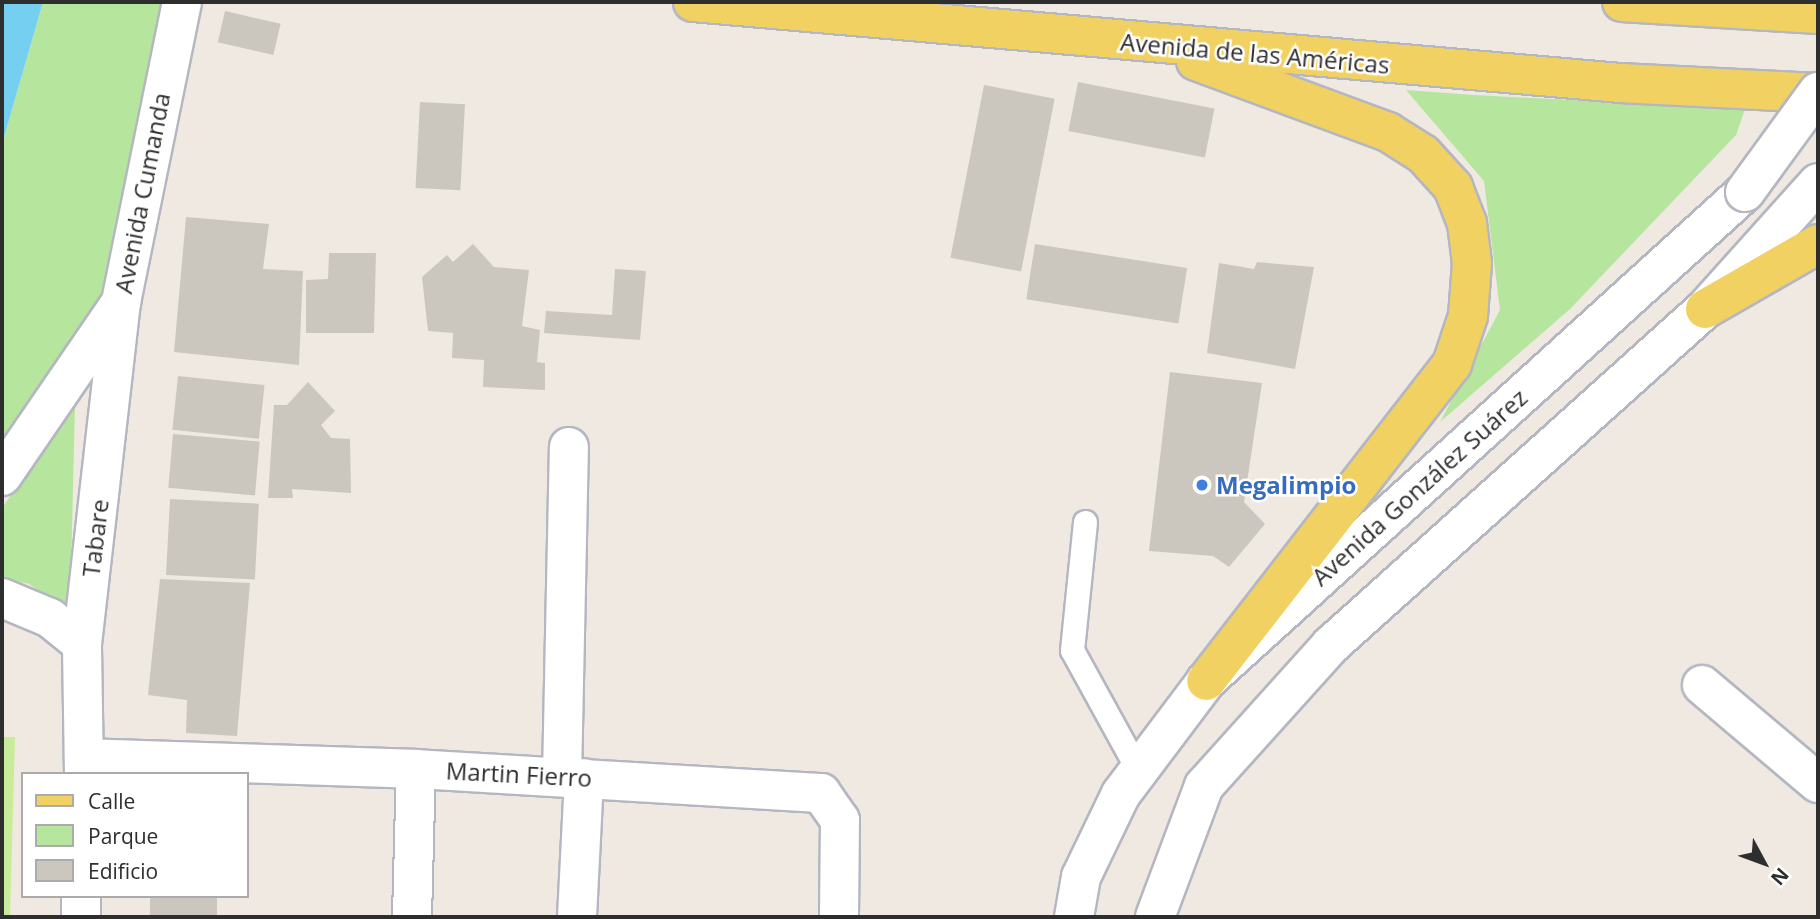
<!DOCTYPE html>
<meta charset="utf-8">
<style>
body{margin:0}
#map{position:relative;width:1820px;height:919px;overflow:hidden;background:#efe9e1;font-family:"Open Sans",sans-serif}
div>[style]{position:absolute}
.green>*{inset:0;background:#b6e59e}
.pitch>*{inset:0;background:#c9ec9a}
.water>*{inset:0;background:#75cff0}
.building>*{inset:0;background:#cbc7bf;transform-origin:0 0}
.roads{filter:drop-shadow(2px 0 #b4b7c1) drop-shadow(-2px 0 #b4b7c1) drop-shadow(0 2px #b4b7c1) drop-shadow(0 -2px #b4b7c1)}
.lane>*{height:23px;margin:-11.5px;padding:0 11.5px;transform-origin:11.5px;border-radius:11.5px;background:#fff}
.street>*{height:38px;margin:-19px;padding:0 19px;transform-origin:19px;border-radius:19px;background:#fff}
.secondary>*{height:38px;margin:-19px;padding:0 19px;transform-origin:19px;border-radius:19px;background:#fff}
.primary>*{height:38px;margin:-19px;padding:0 19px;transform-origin:19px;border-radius:19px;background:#f2d163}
.bridges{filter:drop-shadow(2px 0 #b4b7c1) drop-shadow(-2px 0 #b4b7c1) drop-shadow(0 2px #b4b7c1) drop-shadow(0 -2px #b4b7c1)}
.secondary-bridge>*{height:38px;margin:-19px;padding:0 19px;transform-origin:19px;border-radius:19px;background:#fff}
.dots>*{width:19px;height:19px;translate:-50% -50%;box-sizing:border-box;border:4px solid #fff;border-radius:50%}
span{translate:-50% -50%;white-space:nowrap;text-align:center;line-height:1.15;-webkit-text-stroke:5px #fff;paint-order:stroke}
.street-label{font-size:24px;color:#2e2e2e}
.shop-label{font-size:24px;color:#366cbe;font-weight:700}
.left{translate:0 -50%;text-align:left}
.frame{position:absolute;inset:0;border:4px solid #2e2e2e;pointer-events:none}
.legend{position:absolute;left:21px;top:772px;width:228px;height:126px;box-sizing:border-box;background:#fff;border:2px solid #ababab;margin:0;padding:9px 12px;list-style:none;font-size:21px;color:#2e2e2e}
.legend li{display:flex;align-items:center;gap:14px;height:35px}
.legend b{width:35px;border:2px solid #ababab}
.north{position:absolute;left:1729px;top:828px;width:70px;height:70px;-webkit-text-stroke:5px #fff;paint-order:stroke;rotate:131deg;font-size:19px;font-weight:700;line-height:28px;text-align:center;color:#2e2e2e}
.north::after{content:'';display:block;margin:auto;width:24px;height:32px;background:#2e2e2e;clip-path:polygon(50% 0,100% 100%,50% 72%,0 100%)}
</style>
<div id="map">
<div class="green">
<div style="clip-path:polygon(43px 2px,182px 2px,121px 302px,2px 472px,2px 144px)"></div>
<div style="clip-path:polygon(1406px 90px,1474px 95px,1745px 109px,1736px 135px,1570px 309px,1440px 422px,1500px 310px,1484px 181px)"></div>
<div style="clip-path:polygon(75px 405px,70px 611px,29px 584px,2px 578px,2px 508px)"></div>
</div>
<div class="pitch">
<div style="clip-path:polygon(2px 737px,15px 737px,10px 917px,2px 917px)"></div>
</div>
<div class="water">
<div style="clip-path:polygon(2px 2px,43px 2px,2px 144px)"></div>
</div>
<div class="building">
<div style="left:225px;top:11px;width:57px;height:32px;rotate:13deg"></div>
<div style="left:1078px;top:82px;width:139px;height:50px;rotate:11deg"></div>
<div style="left:984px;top:85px;width:72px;height:176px;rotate:11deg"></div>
<div style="left:420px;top:102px;width:45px;height:86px;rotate:3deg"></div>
<div style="clip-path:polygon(186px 217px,269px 224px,263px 269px,303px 271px,299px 365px,174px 352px)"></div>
<div style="clip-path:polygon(473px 244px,494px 267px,529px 270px,522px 326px,540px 330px,537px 362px,545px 363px,545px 390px,483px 387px,484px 360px,452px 358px,453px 333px,428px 331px,422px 277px,447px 255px,453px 262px)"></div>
<div style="left:1035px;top:244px;width:154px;height:56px;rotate:9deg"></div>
<div style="clip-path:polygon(329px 253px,376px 253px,374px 333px,306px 333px,306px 280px,328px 279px)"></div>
<div style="clip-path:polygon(1257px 262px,1314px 267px,1295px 369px,1207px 353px,1219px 263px,1254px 269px)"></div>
<div style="clip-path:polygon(615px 269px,646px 271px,640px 340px,544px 333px,546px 311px,612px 315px)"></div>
<div style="clip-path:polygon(1170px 372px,1262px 383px,1244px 502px,1265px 524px,1229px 567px,1213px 556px,1149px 551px)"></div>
<div style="left:178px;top:376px;width:87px;height:54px;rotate:6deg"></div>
<div style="clip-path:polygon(308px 382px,335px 411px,321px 425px,331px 438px,350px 439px,351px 493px,292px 489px,293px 498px,268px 498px,274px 405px,287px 405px)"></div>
<div style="left:173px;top:434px;width:87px;height:54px;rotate:5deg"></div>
<div style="left:170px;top:499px;width:89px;height:76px;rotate:3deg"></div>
<div style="clip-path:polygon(160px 579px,250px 583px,237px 736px,186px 733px,187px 700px,148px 695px)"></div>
<div style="left:150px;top:896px;width:67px;height:21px"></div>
</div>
<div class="roads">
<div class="lane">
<div style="left:1085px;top:522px;width:129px;rotate:95.8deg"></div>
<div style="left:1072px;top:650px;width:137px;rotate:61.2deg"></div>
</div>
<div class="street">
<div style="left:2px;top:476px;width:211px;rotate:-55.6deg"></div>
<div style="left:121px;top:302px;width:306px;rotate:-78.5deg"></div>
<div style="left:2px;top:598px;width:52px;rotate:22.6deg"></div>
<div style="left:50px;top:618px;width:41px;rotate:39.1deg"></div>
<div style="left:1702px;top:685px;width:152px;rotate:40.2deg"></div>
<div style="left:85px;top:758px;width:331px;rotate:1.9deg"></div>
<div style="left:416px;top:769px;width:406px;rotate:3.4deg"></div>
<div style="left:821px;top:793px;width:33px;rotate:55deg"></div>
<div style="left:840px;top:820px;width:97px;rotate:90.6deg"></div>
<div style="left:84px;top:774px;width:130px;rotate:-90.9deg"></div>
<div style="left:82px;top:644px;width:342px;rotate:-83.5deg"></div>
<div style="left:562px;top:777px;width:330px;rotate:-88.8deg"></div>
<div style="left:81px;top:917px;width:21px;rotate:-90deg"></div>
<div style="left:412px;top:917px;width:148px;rotate:-88.5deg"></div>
<div style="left:577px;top:917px;width:139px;rotate:-87.1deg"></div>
</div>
<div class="secondary">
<div style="left:1074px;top:917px;width:41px;rotate:-80.1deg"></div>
<div style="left:1081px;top:877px;width:92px;rotate:-64.3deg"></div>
<div style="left:1121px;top:794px;width:141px;rotate:-53deg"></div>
<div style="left:1206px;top:681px;width:728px;rotate:-42.22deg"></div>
<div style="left:1155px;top:917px;width:140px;rotate:-69.5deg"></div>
<div style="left:1204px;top:786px;width:190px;rotate:-48deg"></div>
<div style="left:1331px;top:645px;width:503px;rotate:-41.94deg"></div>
<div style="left:1705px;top:309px;width:169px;rotate:-48.1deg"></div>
</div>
<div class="primary">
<div style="left:693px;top:2px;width:931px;rotate:4.99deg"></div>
<div style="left:1620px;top:83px;width:198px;rotate:2.9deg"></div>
<div style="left:1622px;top:2px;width:196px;rotate:3.5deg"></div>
<div style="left:1196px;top:61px;width:205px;rotate:20.3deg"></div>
<div style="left:1388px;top:132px;width:41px;rotate:32.2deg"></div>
<div style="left:1423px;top:154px;width:45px;rotate:47.7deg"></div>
<div style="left:1453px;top:187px;width:39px;rotate:69deg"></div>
<div style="left:1467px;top:223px;width:40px;rotate:82.9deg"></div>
<div style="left:1472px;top:263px;width:53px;rotate:94.3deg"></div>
<div style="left:1468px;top:316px;width:51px;rotate:108.4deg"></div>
<div style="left:1452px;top:364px;width:401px;rotate:127.8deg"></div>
<div style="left:1705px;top:309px;width:130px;rotate:-29.9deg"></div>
</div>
</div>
<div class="bridges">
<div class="secondary-bridge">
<div style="left:1745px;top:192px;width:124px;rotate:-53.9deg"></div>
</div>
</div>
<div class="dots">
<div style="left:1202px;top:485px;background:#3f7fe0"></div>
</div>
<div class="street-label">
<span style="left:1255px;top:53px;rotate:5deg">Avenida de las Américas</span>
<span style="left:142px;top:193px;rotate:-79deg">Avenida Cumanda</span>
<span style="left:1419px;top:487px;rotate:-42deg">Avenida González Suárez</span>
<span style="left:95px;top:538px;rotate:-83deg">Tabare</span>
<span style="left:519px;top:774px;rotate:3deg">Martin Fierro</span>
</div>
<div class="shop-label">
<span class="left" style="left:1216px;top:485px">Megalimpio</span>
</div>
<div class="frame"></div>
<ul class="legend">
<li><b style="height:9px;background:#f2d163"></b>Calle</li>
<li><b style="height:19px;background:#b6e59e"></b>Parque</li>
<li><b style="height:19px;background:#cbc7bf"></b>Edificio</li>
</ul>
<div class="north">N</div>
</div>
